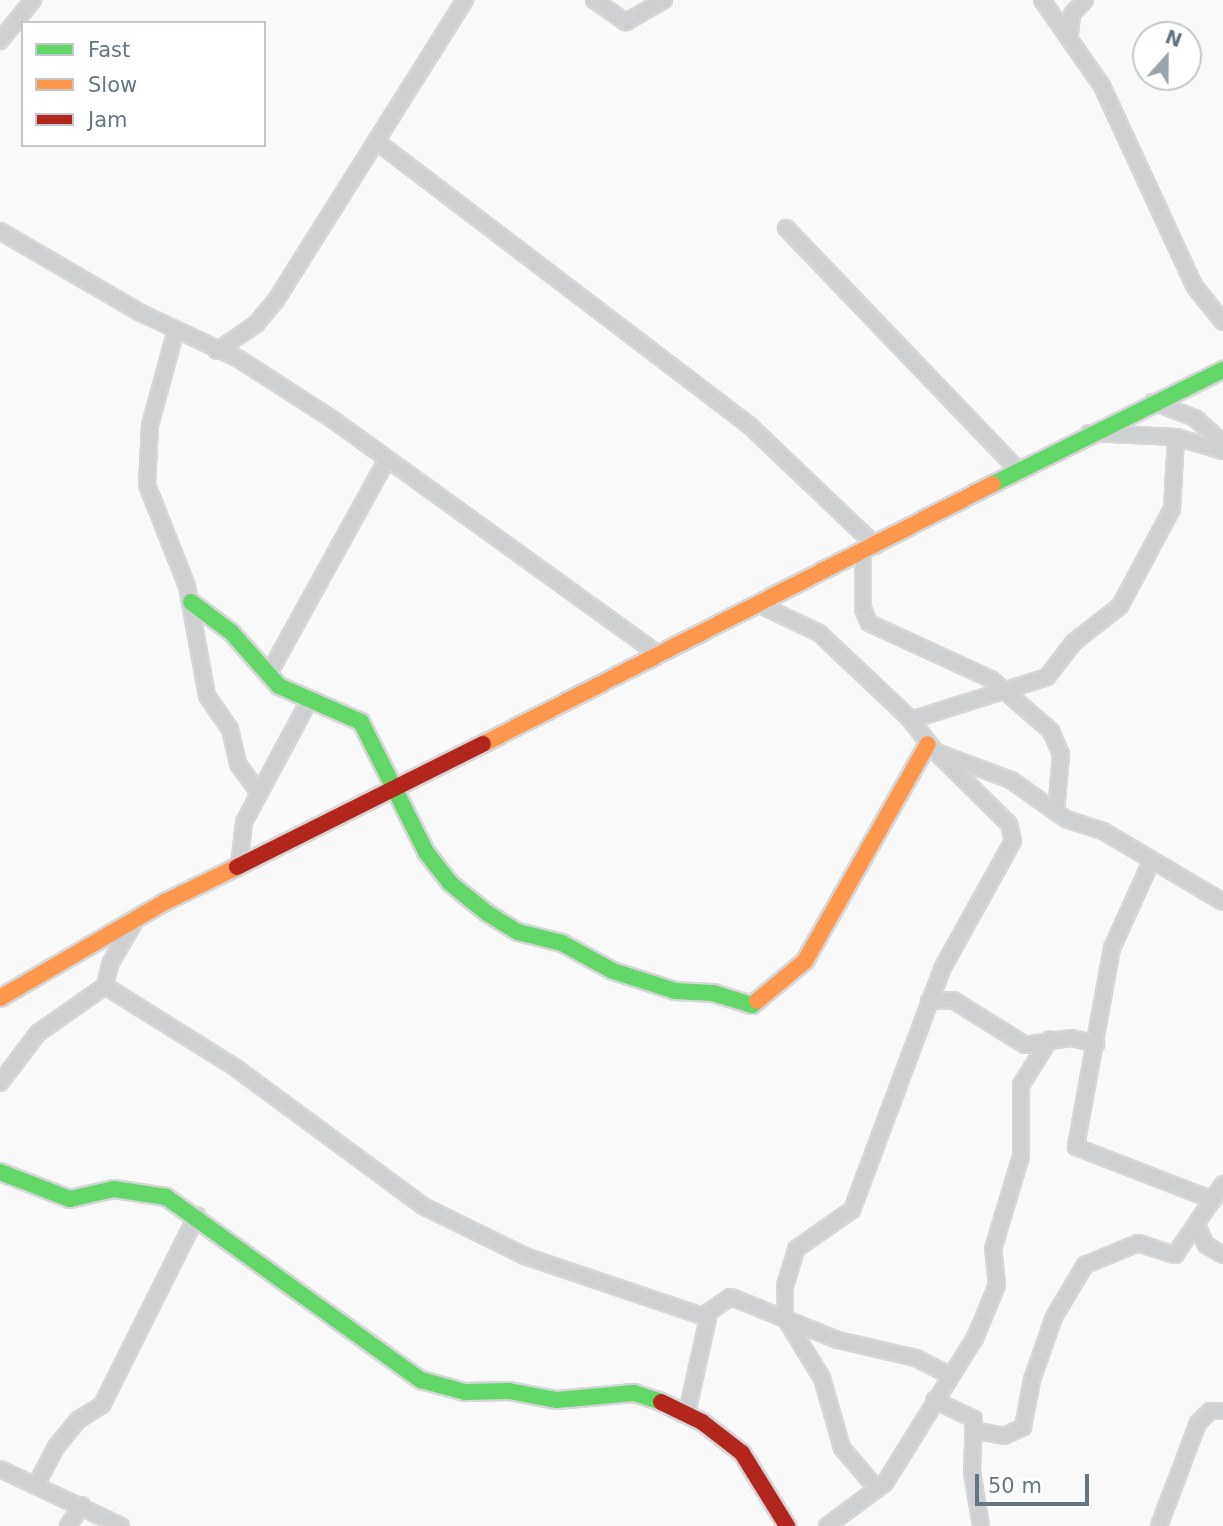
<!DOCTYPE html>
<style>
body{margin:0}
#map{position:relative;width:1223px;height:1526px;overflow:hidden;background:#f9f9f9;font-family:"DejaVu Sans",sans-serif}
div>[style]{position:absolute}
.roads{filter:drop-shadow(2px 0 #d5d6d7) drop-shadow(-2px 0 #d5d6d7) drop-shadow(0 2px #d5d6d7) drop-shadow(0 -2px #d5d6d7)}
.street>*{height:14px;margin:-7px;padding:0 7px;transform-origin:7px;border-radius:7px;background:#cecfd0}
.fast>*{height:16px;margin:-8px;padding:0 8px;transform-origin:8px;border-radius:8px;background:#63d668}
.slow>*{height:16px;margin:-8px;padding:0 8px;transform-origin:8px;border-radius:8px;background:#ff974d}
.jam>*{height:16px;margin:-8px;padding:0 8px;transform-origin:8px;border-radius:8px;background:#b3261e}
span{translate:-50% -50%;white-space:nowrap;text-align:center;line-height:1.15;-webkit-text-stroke:7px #fff;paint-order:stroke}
.legend{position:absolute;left:21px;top:21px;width:245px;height:126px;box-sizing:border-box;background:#fff;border:2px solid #c1c8cd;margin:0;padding:9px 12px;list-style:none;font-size:21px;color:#657683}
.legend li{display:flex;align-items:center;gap:14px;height:35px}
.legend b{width:35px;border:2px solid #c1c8cd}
.north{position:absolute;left:1132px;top:21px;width:70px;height:70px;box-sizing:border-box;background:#fff;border:2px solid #c1c8cd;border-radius:50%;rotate:21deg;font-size:19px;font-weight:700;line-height:28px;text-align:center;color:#657683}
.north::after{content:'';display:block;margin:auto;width:24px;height:32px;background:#99a4ac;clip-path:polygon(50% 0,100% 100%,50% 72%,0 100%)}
.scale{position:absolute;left:975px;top:1474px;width:114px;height:32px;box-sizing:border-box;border:4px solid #657683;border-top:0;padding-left:9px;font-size:21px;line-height:24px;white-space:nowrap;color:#657683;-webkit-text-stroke:5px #fff;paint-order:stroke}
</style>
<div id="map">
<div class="roads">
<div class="street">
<div style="left:594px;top:0;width:39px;rotate:35deg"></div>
<div style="left:626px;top:22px;width:44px;rotate:-30.1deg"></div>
<div style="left:1042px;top:0;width:105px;rotate:55.1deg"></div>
<div style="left:1102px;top:86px;width:221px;rotate:65.2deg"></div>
<div style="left:1195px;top:287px;width:45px;rotate:51.3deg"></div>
<div style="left:1070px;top:34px;width:20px;rotate:-84deg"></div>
<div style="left:1072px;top:14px;width:19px;rotate:-47deg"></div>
<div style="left:0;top:41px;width:53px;rotate:-51.2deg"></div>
<div style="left:376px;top:141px;width:470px;rotate:37.3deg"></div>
<div style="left:750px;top:426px;width:174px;rotate:43.6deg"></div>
<div style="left:786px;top:228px;width:338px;rotate:46.2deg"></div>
<div style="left:0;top:231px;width:163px;rotate:30.2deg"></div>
<div style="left:141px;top:313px;width:108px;rotate:25.1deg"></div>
<div style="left:239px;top:359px;width:111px;rotate:32.8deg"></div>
<div style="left:332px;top:419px;width:398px;rotate:35.8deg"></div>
<div style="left:176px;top:330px;width:98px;rotate:105.3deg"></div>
<div style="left:150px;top:425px;width:60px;rotate:92.9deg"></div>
<div style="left:147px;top:485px;width:109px;rotate:68.4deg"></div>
<div style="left:187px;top:586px;width:112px;rotate:79.7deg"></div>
<div style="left:207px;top:696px;width:40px;rotate:55.1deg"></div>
<div style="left:230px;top:729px;width:36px;rotate:77deg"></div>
<div style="left:238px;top:764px;width:34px;rotate:54deg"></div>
<div style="left:217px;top:351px;width:47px;rotate:-34.7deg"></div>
<div style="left:256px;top:324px;width:31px;rotate:-50deg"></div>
<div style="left:276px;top:300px;width:355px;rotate:-57.8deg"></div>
<div style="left:1153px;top:402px;width:45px;rotate:20.9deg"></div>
<div style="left:1195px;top:418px;width:38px;rotate:42deg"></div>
<div style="left:1089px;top:433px;width:87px;rotate:2.6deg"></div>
<div style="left:1176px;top:437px;width:49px;rotate:16.6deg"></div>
<div style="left:863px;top:554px;width:55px;rotate:90deg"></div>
<div style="left:863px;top:609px;width:15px;rotate:67deg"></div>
<div style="left:869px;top:623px;width:134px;rotate:24.7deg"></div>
<div style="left:991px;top:679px;width:79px;rotate:40.9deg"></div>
<div style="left:1051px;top:731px;width:25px;rotate:67deg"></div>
<div style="left:1061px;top:754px;width:58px;rotate:94.9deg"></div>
<div style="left:758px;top:604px;width:68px;rotate:25.4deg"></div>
<div style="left:819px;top:633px;width:122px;rotate:43.3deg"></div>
<div style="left:908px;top:717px;width:45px;rotate:51.3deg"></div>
<div style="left:936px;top:752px;width:80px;rotate:20.5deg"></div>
<div style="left:1011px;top:780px;width:67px;rotate:35.3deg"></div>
<div style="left:1066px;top:819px;width:39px;rotate:18deg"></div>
<div style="left:1103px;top:831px;width:139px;rotate:30.6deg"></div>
<div style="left:268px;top:675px;width:247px;rotate:-61.1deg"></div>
<div style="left:911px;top:720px;width:143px;rotate:-17.5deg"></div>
<div style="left:1047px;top:677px;width:44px;rotate:-52.4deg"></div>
<div style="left:1074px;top:642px;width:58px;rotate:-38deg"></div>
<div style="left:1120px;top:606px;width:110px;rotate:-61.8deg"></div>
<div style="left:1172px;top:509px;width:72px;rotate:-86.8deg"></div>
<div style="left:1151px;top:862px;width:94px;rotate:114.4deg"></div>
<div style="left:1112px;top:948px;width:202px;rotate:100.3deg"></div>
<div style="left:1076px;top:1147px;width:147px;rotate:21.1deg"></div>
<div style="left:239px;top:866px;width:44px;rotate:-83.5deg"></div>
<div style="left:244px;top:822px;width:137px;rotate:-61.8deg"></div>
<div style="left:105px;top:986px;width:155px;rotate:32deg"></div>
<div style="left:236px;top:1068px;width:232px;rotate:36.4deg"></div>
<div style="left:423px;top:1206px;width:114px;rotate:26.1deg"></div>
<div style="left:525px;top:1256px;width:193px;rotate:18.7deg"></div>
<div style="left:708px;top:1318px;width:97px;rotate:102.5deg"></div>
<div style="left:929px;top:1001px;width:24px;rotate:-2deg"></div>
<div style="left:953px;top:1000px;width:85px;rotate:32deg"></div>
<div style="left:1025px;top:1045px;width:47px;rotate:-8.7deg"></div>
<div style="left:1071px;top:1038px;width:26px;rotate:13deg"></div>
<div style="left:0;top:1083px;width:63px;rotate:-52.8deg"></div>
<div style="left:38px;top:1033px;width:82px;rotate:-35deg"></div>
<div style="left:105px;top:986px;width:23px;rotate:-77deg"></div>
<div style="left:110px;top:964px;width:48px;rotate:-59.7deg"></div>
<div style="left:1197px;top:1225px;width:22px;rotate:66deg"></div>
<div style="left:1206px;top:1245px;width:20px;rotate:30deg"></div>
<div style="left:704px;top:1315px;width:32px;rotate:-34deg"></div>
<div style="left:731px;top:1297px;width:115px;rotate:21.9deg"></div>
<div style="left:838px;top:1340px;width:80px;rotate:13deg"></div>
<div style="left:916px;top:1358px;width:38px;rotate:27deg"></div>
<div style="left:934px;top:1400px;width:44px;rotate:25.4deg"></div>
<div style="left:974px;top:1419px;width:53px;rotate:92.2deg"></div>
<div style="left:972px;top:1472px;width:55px;rotate:80.5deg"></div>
<div style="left:977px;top:1431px;width:27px;rotate:10deg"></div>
<div style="left:1004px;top:1436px;width:21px;rotate:-25deg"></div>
<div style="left:1023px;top:1427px;width:48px;rotate:-79.2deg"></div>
<div style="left:1032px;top:1380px;width:67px;rotate:-70.8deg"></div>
<div style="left:1054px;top:1317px;width:61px;rotate:-59.2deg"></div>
<div style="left:1085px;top:1265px;width:57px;rotate:-22.5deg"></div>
<div style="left:1138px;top:1243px;width:39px;rotate:18deg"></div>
<div style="left:1175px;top:1255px;width:86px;rotate:-55.9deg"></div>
<div style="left:0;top:1469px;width:134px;rotate:25.2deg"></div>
<div style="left:36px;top:1485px;width:43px;rotate:-62.2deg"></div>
<div style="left:56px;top:1447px;width:35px;rotate:-51deg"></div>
<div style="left:78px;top:1420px;width:28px;rotate:-32deg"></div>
<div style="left:102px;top:1405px;width:212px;rotate:-63.4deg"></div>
<div style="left:877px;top:1489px;width:54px;rotate:-130.5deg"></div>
<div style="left:842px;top:1448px;width:73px;rotate:-105.9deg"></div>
<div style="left:822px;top:1378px;width:70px;rotate:-121.7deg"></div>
<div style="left:785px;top:1318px;width:32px;rotate:-90deg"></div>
<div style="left:785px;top:1286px;width:39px;rotate:-73deg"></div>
<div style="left:796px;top:1249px;width:68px;rotate:-34.9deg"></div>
<div style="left:852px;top:1210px;width:257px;rotate:-69.5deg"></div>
<div style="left:942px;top:969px;width:146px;rotate:-61deg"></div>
<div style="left:1013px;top:841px;width:17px;rotate:-103deg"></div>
<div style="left:1009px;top:824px;width:103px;rotate:-135.4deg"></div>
<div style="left:68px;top:1526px;width:25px;rotate:-56deg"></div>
<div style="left:827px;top:1526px;width:72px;rotate:-36.6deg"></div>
<div style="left:885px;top:1483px;width:171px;rotate:-58.2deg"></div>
<div style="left:975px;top:1338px;width:57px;rotate:-67.5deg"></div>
<div style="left:997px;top:1285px;width:36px;rotate:-96deg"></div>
<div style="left:993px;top:1249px;width:97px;rotate:-73.2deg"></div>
<div style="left:1021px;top:1156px;width:71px;rotate:-90deg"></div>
<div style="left:1021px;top:1085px;width:54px;rotate:-57.8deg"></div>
<div style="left:1159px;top:1526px;width:110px;rotate:-69.3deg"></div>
<div style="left:1198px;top:1423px;width:17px;rotate:-45deg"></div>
<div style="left:1210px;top:1411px;width:13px"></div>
</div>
<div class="fast">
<div style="left:993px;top:484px;width:257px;rotate:-26.4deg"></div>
<div style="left:191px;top:602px;width:50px;rotate:36.9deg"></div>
<div style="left:231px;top:632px;width:72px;rotate:48.4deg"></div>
<div style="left:279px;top:686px;width:90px;rotate:23.7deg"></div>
<div style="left:361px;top:722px;width:145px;rotate:63.4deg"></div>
<div style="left:426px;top:852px;width:39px;rotate:52deg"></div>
<div style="left:450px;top:883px;width:48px;rotate:39deg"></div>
<div style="left:487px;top:913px;width:36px;rotate:32deg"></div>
<div style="left:518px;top:932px;width:45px;rotate:14deg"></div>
<div style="left:562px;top:943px;width:58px;rotate:28.8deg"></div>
<div style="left:613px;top:971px;width:65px;rotate:17.9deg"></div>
<div style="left:675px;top:991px;width:38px;rotate:3deg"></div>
<div style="left:713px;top:993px;width:41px;rotate:17.1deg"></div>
<div style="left:752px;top:1005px;width:6px;rotate:-39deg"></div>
<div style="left:0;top:1172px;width:75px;rotate:21.1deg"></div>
<div style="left:70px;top:1199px;width:45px;rotate:-12.8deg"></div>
<div style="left:114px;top:1189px;width:53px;rotate:8.7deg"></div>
<div style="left:166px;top:1197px;width:314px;rotate:35.7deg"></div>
<div style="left:421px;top:1380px;width:46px;rotate:15.3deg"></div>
<div style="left:465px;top:1392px;width:44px;rotate:-1.3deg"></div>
<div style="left:509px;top:1391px;width:49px;rotate:10.6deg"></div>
<div style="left:557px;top:1400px;width:77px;rotate:-5.2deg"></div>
<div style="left:634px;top:1393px;width:28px;rotate:18deg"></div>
</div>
<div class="slow">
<div style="left:483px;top:744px;width:572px;rotate:-27.01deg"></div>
<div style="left:0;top:998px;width:191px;rotate:-30.2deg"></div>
<div style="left:165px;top:902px;width:80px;rotate:-25.9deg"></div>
<div style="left:757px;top:1001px;width:62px;rotate:-39.8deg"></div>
<div style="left:805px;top:961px;width:249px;rotate:-60.5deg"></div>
</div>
<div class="jam">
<div style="left:237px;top:867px;width:275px;rotate:-26.6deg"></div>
<div style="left:661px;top:1402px;width:46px;rotate:26deg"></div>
<div style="left:702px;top:1422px;width:51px;rotate:37.8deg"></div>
<div style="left:742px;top:1453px;width:86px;rotate:58.3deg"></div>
</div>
</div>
<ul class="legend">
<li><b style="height:9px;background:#63d668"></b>Fast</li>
<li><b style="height:9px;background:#ff974d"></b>Slow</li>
<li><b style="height:9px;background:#b3261e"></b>Jam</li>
</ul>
<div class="north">N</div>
<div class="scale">50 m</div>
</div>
